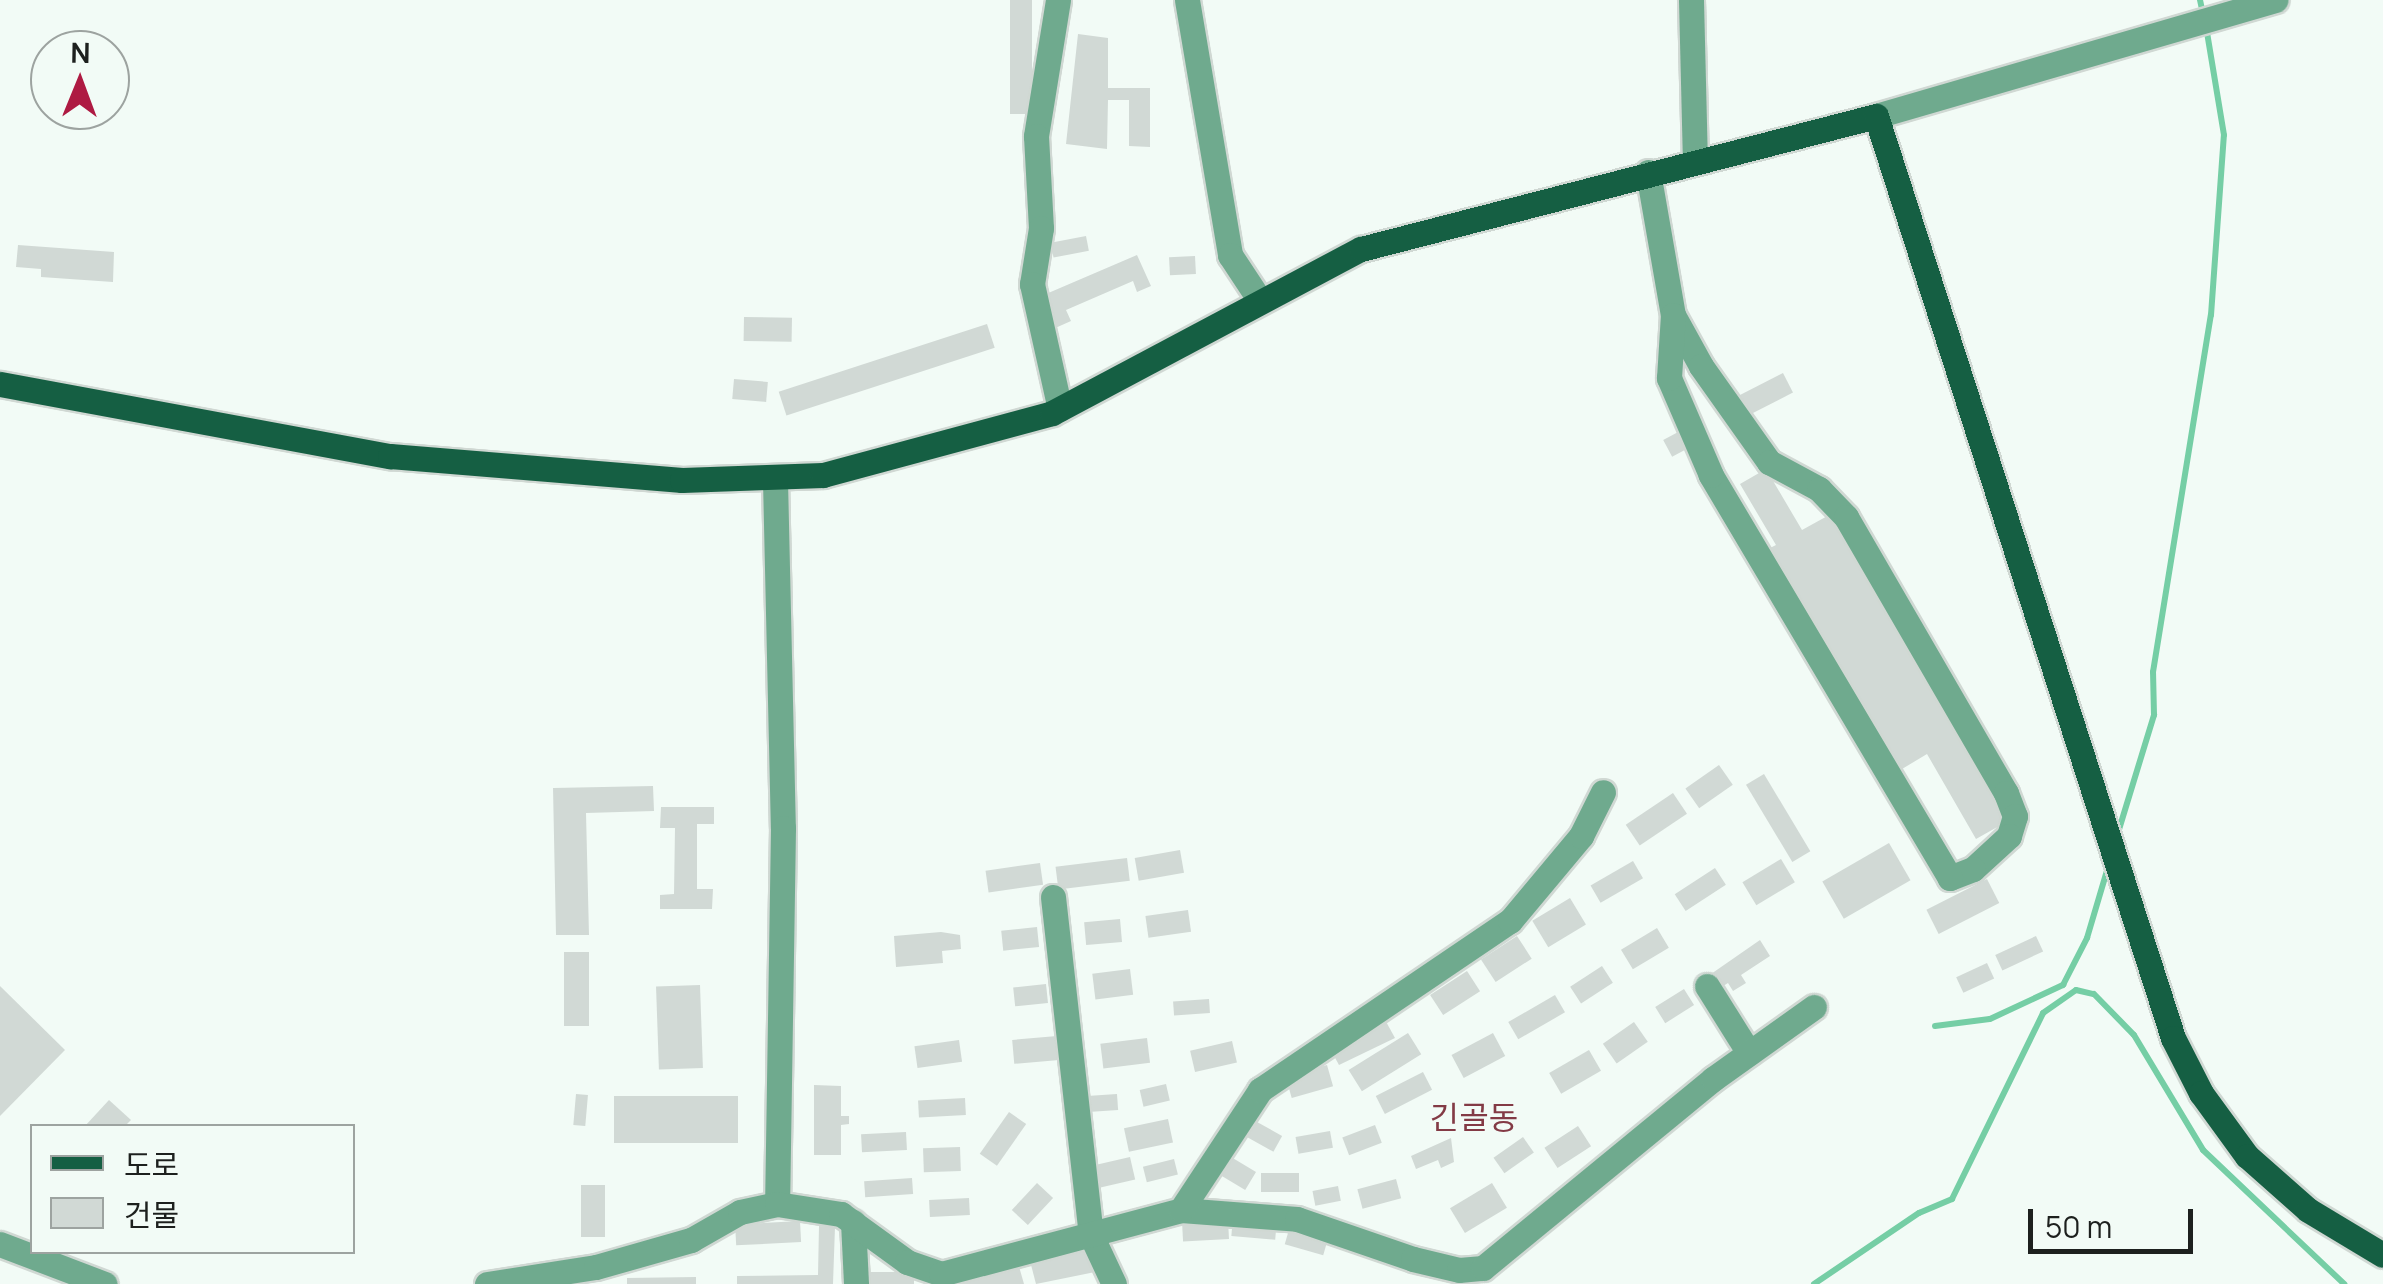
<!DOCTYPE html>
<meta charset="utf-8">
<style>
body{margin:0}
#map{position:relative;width:2383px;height:1284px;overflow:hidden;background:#f2fbf6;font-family:Manrope,"Noto Sans KR",sans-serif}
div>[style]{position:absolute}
.stream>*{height:6px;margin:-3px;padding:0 3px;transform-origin:3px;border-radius:3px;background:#75cea5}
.building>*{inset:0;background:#d1d9d5;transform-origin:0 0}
.roads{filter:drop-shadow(2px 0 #d0d8d3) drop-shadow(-2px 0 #d0d8d3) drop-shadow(0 2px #d0d8d3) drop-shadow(0 -2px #d0d8d3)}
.minor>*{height:25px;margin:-12.5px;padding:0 12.5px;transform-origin:12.5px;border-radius:12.5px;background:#6faa8e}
.major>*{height:25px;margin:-12.5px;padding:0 12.5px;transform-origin:12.5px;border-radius:12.5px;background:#155f43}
span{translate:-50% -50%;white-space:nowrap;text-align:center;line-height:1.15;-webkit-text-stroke:10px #f2fbf6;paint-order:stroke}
.quarter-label{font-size:32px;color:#833a45}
.legend{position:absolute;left:30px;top:1124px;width:325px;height:130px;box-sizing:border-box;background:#f2fbf6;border:2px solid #9da3a0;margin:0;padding:12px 18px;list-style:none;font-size:30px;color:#1d201e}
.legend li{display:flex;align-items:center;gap:20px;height:50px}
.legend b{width:50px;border:2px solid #9da3a0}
.north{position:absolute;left:30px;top:30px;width:100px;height:100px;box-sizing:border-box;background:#f2fbf6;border:2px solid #9da3a0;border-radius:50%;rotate:1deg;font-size:28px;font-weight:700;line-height:40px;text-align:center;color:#1d201e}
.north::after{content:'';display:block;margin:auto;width:35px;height:45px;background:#ae1a42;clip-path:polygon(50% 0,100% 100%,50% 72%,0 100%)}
.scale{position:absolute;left:2028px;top:1209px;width:165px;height:45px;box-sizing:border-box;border:5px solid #1d201e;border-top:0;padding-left:12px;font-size:30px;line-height:35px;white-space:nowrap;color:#1d201e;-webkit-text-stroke:8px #f2fbf6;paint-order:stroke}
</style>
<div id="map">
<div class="stream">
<div style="left:2200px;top:0;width:14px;rotate:78deg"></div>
<div style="left:2117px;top:836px;width:127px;rotate:-73deg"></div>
<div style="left:2154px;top:715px;width:43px;rotate:-91.3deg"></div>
<div style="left:2153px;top:672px;width:362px;rotate:-80.8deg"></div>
<div style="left:2211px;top:315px;width:180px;rotate:-85.9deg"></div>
<div style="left:2224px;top:135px;width:110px;rotate:-99.4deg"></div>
<div style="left:1935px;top:1026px;width:55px;rotate:-7.3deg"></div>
<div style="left:1990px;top:1019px;width:81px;rotate:-25deg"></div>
<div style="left:2063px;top:985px;width:53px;rotate:-62.9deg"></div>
<div style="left:2087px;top:938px;width:74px;rotate:-73.5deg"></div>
<div style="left:1814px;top:1284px;width:127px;rotate:-34.1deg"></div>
<div style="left:1919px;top:1213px;width:36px;rotate:-23deg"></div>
<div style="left:1952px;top:1199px;width:207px;rotate:-63.9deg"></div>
<div style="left:2043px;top:1013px;width:40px;rotate:-34.9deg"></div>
<div style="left:2076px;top:990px;width:18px;rotate:13deg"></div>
<div style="left:2094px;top:994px;width:57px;rotate:45.7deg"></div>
<div style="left:2134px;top:1035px;width:134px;rotate:59deg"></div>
<div style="left:2203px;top:1150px;width:195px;rotate:43.5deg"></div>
</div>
<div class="building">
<div style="left:1010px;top:0;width:22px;height:114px"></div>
<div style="clip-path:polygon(1078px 34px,1108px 38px,1108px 88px,1150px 88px,1150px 147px,1129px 146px,1129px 100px,1108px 100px,1107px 149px,1066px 144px)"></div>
<div style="left:1086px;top:236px;width:15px;height:36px;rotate:79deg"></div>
<div style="clip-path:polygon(18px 245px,114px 252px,113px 282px,41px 277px,41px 269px,16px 267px)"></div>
<div style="clip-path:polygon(1137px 255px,1151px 286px,1137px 292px,1133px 281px,1066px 310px,1071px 321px,1053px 329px,1039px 297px)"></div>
<div style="left:1195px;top:256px;width:18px;height:26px;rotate:87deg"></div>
<div style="left:744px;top:317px;width:48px;height:24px;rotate:1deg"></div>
<div style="left:987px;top:324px;width:25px;height:219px;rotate:72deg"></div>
<div style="left:1783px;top:373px;width:22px;height:51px;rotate:63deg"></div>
<div style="left:734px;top:379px;width:34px;height:20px;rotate:5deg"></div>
<div style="left:1695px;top:423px;width:19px;height:36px;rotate:62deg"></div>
<div style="clip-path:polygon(1766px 469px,1802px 530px,1831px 514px,2008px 821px,1976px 839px,1927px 754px,1897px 772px,1768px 549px,1776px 545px,1740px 484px)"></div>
<div style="left:1719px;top:765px;width:24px;height:41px;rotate:55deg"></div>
<div style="left:1764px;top:774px;width:90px;height:21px;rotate:59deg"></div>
<div style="clip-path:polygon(653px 786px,654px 811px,586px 813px,589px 935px,556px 935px,553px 788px)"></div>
<div style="left:1673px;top:793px;width:25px;height:57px;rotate:56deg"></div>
<div style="clip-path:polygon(661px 807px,714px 807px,714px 824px,697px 824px,697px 889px,713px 889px,712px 909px,660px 909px,660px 895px,674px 894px,675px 828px,660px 828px)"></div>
<div style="left:1889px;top:843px;width:43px;height:77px;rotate:60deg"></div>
<div style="left:1180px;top:850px;width:23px;height:46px;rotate:80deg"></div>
<div style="left:1127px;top:858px;width:23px;height:72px;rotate:83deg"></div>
<div style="left:1781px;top:859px;width:27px;height:45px;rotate:59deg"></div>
<div style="left:1633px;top:861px;width:20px;height:49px;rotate:60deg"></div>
<div style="left:1040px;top:863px;width:22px;height:55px;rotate:82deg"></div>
<div style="left:1715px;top:868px;width:20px;height:48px;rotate:57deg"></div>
<div style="left:1987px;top:879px;width:27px;height:68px;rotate:63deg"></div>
<div style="left:1570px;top:898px;width:31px;height:44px;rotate:59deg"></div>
<div style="left:1188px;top:910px;width:22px;height:43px;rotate:82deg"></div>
<div style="left:1120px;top:919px;width:23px;height:36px;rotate:85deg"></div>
<div style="left:1037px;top:927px;width:20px;height:36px;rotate:84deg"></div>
<div style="left:1657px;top:928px;width:23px;height:42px;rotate:59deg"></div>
<div style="clip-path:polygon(941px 932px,960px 935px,961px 949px,942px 951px,943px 963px,896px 967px,894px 936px)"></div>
<div style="left:1517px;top:936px;width:27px;height:43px;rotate:57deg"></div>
<div style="left:2036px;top:936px;width:17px;height:45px;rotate:65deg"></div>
<div style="clip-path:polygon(1760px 940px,1770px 956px,1741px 975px,1746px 983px,1733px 991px,1728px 983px,1720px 988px,1711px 974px)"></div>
<div style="left:564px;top:952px;width:25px;height:74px"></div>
<div style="left:1987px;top:963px;width:17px;height:34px;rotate:65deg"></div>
<div style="left:1602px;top:966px;width:20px;height:38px;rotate:57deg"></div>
<div style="left:1130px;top:969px;width:26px;height:38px;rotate:83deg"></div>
<div style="left:1467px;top:971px;width:24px;height:44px;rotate:57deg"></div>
<div style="left:1046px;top:984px;width:19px;height:33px;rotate:84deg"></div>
<div style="left:700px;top:985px;width:83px;height:44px;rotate:88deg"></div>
<div style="clip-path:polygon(0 986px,65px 1050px,0 1116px)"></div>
<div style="left:1684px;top:989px;width:19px;height:34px;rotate:58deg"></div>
<div style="left:1555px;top:995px;width:20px;height:54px;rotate:60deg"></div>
<div style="left:1209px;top:999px;width:14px;height:36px;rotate:86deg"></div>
<div style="clip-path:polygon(1384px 1018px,1395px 1038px,1339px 1065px,1333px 1054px)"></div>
<div style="left:1634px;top:1022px;width:24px;height:38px;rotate:55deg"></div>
<div style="left:1408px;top:1033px;width:25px;height:70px;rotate:58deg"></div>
<div style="left:1493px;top:1033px;width:26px;height:47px;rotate:62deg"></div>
<div style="left:1057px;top:1036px;width:24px;height:45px;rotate:85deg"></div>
<div style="left:1147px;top:1038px;width:25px;height:47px;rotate:83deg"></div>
<div style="left:959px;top:1040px;width:22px;height:45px;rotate:82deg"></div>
<div style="left:1232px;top:1041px;width:22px;height:43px;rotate:77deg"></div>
<div style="left:1589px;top:1050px;width:24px;height:46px;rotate:60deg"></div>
<div style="left:1327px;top:1065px;width:22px;height:43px;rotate:74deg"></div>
<div style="left:1423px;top:1072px;width:20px;height:53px;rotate:63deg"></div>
<div style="left:1166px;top:1084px;width:17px;height:27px;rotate:77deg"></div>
<div style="clip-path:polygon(814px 1085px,841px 1086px,841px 1116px,849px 1116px,849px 1124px,841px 1125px,841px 1155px,814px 1155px)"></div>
<div style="left:576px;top:1094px;width:12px;height:31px;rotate:5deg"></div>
<div style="left:1117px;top:1094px;width:16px;height:30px;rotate:86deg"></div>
<div style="left:614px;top:1096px;width:124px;height:47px"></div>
<div style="left:965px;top:1098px;width:17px;height:47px;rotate:87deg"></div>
<div style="clip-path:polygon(109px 1100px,131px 1120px,125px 1126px,85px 1126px)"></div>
<div style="left:1009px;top:1112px;width:21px;height:51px;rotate:35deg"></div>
<div style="left:1248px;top:1117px;width:39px;height:18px;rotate:29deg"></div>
<div style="left:1168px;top:1119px;width:24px;height:45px;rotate:78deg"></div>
<div style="left:1375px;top:1125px;width:19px;height:35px;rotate:69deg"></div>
<div style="left:1578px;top:1126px;width:24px;height:40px;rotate:57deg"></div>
<div style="left:1330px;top:1131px;width:17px;height:35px;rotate:80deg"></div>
<div style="left:906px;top:1132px;width:18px;height:45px;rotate:87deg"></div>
<div style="left:1523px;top:1137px;width:19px;height:36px;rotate:55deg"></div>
<div style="clip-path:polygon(1451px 1138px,1454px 1162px,1441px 1168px,1438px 1160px,1416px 1169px,1411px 1156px)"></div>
<div style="left:960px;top:1147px;width:24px;height:37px;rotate:88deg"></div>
<div style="left:1226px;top:1154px;width:35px;height:21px;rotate:31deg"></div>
<div style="left:1130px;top:1157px;width:23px;height:40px;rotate:77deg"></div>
<div style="left:1174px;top:1159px;width:16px;height:32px;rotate:76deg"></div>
<div style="left:1299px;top:1173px;width:19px;height:38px;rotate:90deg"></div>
<div style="left:912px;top:1178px;width:16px;height:48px;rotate:86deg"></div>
<div style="left:1396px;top:1179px;width:20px;height:40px;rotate:75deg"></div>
<div style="left:1037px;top:1183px;width:22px;height:37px;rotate:43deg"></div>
<div style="left:1492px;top:1183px;width:29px;height:49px;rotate:59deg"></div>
<div style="left:581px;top:1185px;width:24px;height:52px"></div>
<div style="left:1338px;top:1186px;width:15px;height:26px;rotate:79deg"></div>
<div style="left:969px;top:1198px;width:17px;height:40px;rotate:87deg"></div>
<div style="left:1233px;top:1217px;width:44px;height:19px;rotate:5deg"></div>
<div style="left:1228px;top:1220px;width:19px;height:46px;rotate:87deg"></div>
<div style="left:800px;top:1221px;width:21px;height:65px;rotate:87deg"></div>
<div style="clip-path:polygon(819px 1226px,835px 1227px,833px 1284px,737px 1284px,737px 1276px,818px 1275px)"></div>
<div style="left:1290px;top:1226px;width:40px;height:19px;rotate:16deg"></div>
<div style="clip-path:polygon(1091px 1239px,1100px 1271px,1036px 1284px,1029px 1257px)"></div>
<div style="clip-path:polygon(1018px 1263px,1024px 1284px,949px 1284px)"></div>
<div style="left:914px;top:1272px;width:12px;height:47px;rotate:90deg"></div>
<div style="clip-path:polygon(696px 1277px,696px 1284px,627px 1284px,627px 1278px)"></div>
</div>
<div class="roads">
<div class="minor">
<div style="left:1058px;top:0;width:138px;rotate:99.2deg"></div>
<div style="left:1036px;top:136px;width:92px;rotate:86.9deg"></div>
<div style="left:1041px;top:228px;width:57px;rotate:99.1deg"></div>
<div style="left:1032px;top:284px;width:128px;rotate:77.4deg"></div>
<div style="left:1187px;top:0;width:259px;rotate:80.4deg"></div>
<div style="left:1230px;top:255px;width:53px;rotate:56.6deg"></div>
<div style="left:1691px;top:0;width:161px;rotate:88.6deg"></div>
<div style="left:1876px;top:116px;width:416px;rotate:-16.2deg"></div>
<div style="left:1648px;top:172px;width:145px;rotate:80.1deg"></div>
<div style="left:1673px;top:315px;width:58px;rotate:61.2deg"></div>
<div style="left:1701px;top:366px;width:118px;rotate:54.7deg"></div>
<div style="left:1769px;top:462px;width:57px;rotate:28.4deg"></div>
<div style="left:1819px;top:489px;width:39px;rotate:46deg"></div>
<div style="left:1846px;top:517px;width:319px;rotate:59.9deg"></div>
<div style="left:2006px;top:793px;width:25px;rotate:69deg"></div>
<div style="left:2015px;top:816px;width:21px;rotate:107deg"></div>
<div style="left:2009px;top:836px;width:49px;rotate:137.5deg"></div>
<div style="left:1973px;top:869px;width:25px;rotate:159deg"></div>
<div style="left:1950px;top:878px;width:469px;rotate:-120.7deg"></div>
<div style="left:1711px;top:475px;width:106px;rotate:-113.4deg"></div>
<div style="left:1669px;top:378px;width:63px;rotate:-86.4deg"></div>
<div style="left:775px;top:480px;width:348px;rotate:88.7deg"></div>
<div style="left:783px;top:828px;width:376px;rotate:90.9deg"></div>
<div style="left:1053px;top:897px;width:340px;rotate:83.6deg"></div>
<div style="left:1091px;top:1235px;width:54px;rotate:64.9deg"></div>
<div style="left:1707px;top:986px;width:79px;rotate:57.9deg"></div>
<div style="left:1181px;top:1210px;width:116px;rotate:4.4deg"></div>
<div style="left:1297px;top:1219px;width:123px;rotate:19deg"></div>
<div style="left:1413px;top:1259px;width:47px;rotate:13.4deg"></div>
<div style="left:1459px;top:1270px;width:24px;rotate:-5deg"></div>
<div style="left:1483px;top:1268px;width:298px;rotate:-39.4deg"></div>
<div style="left:1713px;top:1079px;width:124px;rotate:-35.5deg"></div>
<div style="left:853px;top:1222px;width:62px;rotate:87.2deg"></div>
<div style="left:0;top:1244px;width:112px;rotate:20.9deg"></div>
<div style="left:487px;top:1284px;width:110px;rotate:-8.9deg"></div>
<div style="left:596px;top:1267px;width:99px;rotate:-15.9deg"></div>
<div style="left:691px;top:1240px;width:56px;rotate:-29.7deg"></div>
<div style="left:740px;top:1212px;width:38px;rotate:-12deg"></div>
<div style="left:777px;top:1204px;width:65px;rotate:8.9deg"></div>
<div style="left:841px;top:1214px;width:82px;rotate:36deg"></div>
<div style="left:907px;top:1262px;width:36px;rotate:19deg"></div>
<div style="left:941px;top:1274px;width:248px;rotate:-14.9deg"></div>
<div style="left:1181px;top:1210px;width:144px;rotate:-56.6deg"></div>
<div style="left:1260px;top:1090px;width:302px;rotate:-34.1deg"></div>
<div style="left:1510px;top:921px;width:111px;rotate:-50.1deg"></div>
<div style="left:1581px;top:836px;width:49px;rotate:-63.4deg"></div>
</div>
<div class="major">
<div style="left:0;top:384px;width:397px;rotate:10.5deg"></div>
<div style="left:390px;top:456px;width:293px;rotate:4.7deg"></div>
<div style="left:682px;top:480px;width:141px;rotate:-2deg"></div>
<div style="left:823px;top:475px;width:237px;rotate:-15.1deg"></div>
<div style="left:1052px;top:413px;width:350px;rotate:-28deg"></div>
<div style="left:1361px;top:249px;width:532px;rotate:-14.48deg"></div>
<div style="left:1876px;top:116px;width:969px;rotate:72.14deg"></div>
<div style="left:2173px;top:1038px;width:62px;rotate:63deg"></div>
<div style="left:2201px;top:1093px;width:78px;rotate:53.9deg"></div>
<div style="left:2247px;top:1156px;width:81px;rotate:41.5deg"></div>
<div style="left:2308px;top:1210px;width:87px;rotate:31deg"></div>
</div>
</div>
<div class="quarter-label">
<span style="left:1474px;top:1117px">긴골동</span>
</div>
<ul class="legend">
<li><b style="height:12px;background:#155f43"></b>도로</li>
<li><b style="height:28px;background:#d1d9d5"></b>건물</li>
</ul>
<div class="north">N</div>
<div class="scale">50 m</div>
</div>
